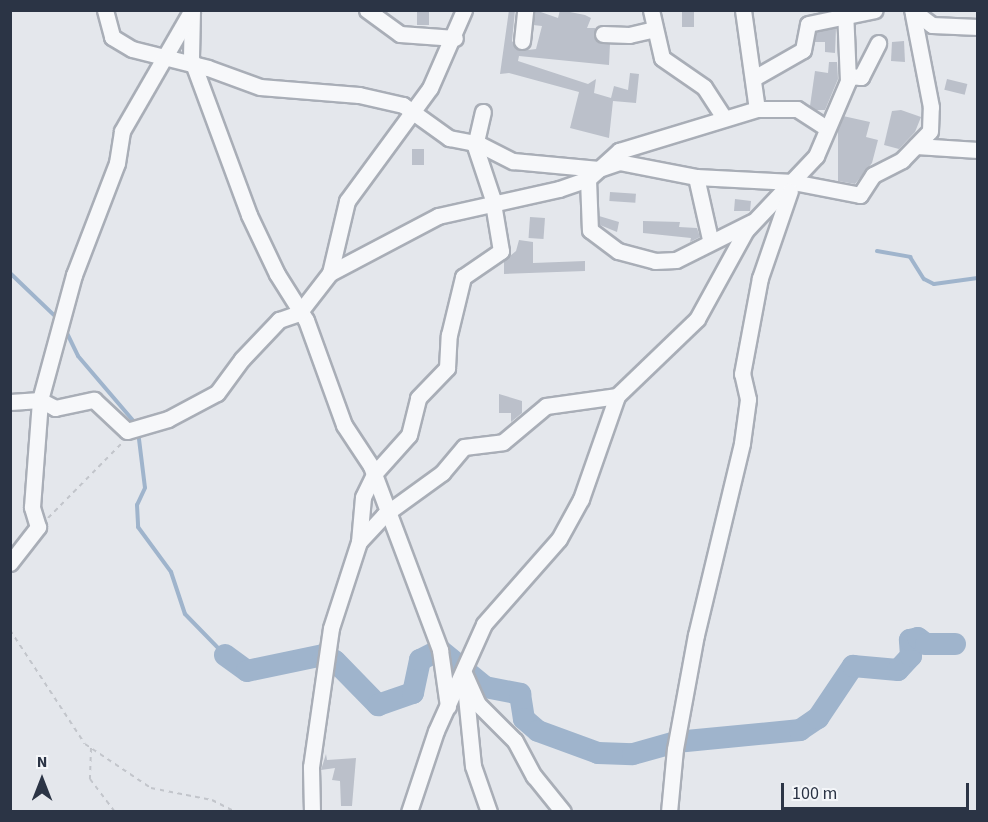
<!DOCTYPE html>
<style>
body{margin:0}
#map{position:relative;width:988px;height:822px;overflow:hidden;background:#e4e7ec;font-family:"Source Sans 3",sans-serif}
div>[style]{position:absolute}
.stream>*{height:4px;margin:-2px;padding:0 2px;transform-origin:2px;border-radius:2px;background:#9fb4cc}
.river>*{height:22px;margin:-11px;padding:0 11px;transform-origin:11px;border-radius:11px;background:#9fb4cc}
.building>*{inset:0;background:#bbc0ca;transform-origin:0 0}
.path>*{height:2px;margin-top:-1px;transform-origin:0;background:repeating-linear-gradient(90deg,#c2c5cb 0 4.5px,transparent 0 9px)}
.roads{filter:drop-shadow(2px 0 #a9aeb7) drop-shadow(-2px 0 #a9aeb7) drop-shadow(0 2px #a9aeb7) drop-shadow(0 -2px #a9aeb7)}
.minor>*{height:15px;margin:-7.5px;padding:0 7.5px;transform-origin:7.5px;border-radius:7.5px;background:#f7f8fa}
span{translate:-50% -50%;white-space:nowrap;text-align:center;line-height:1.15;-webkit-text-stroke:5px #f4f6f9;paint-order:stroke}
.frame{position:absolute;inset:0;border:12px solid #2b3445;pointer-events:none}
.north{position:absolute;left:12px;top:750px;width:60px;height:60px;-webkit-text-stroke:4px #f4f6f9;paint-order:stroke;rotate:0deg;font-size:16px;font-weight:700;line-height:24px;text-align:center;color:#2b3445}
.north::after{content:'';display:block;margin:auto;width:21px;height:27px;background:#2b3445;clip-path:polygon(50% 0,100% 100%,50% 72%,0 100%)}
.scale{position:absolute;left:781px;top:783px;width:188px;height:27px;box-sizing:border-box;border:3px solid #2b3445;border-top:0;padding-left:8px;font-size:18px;line-height:21px;white-space:nowrap;color:#2b3445;-webkit-text-stroke:4px #f4f6f9;paint-order:stroke}
</style>
<div id="map">
<div class="stream">
<div style="left:877px;top:251px;width:34px;rotate:10deg"></div>
<div style="left:910px;top:257px;width:26px;rotate:58deg"></div>
<div style="left:924px;top:279px;width:11px;rotate:27deg"></div>
<div style="left:934px;top:284px;width:44px;rotate:-7.8deg"></div>
<div style="left:10px;top:273px;width:66px;rotate:43.8deg"></div>
<div style="left:64px;top:327px;width:32px;rotate:64deg"></div>
<div style="left:78px;top:356px;width:89px;rotate:49.5deg"></div>
<div style="left:138px;top:431px;width:57px;rotate:83deg"></div>
<div style="left:145px;top:488px;width:19px;rotate:115deg"></div>
<div style="left:137px;top:505px;width:22px;rotate:87deg"></div>
<div style="left:138px;top:527px;width:56px;rotate:53.7deg"></div>
<div style="left:171px;top:572px;width:44px;rotate:71.6deg"></div>
<div style="left:185px;top:614px;width:57px;rotate:45.7deg"></div>
</div>
<div class="river">
<div style="left:225px;top:655px;width:27px;rotate:36deg"></div>
<div style="left:247px;top:671px;width:78px;rotate:-11.9deg"></div>
<div style="left:323px;top:655px;width:13px;rotate:27deg"></div>
<div style="left:335px;top:661px;width:62px;rotate:45.7deg"></div>
<div style="left:378px;top:705px;width:37px;rotate:-19deg"></div>
<div style="left:413px;top:693px;width:34px;rotate:-78deg"></div>
<div style="left:420px;top:660px;width:22px;rotate:-27deg"></div>
<div style="left:440px;top:650px;width:58px;rotate:39.4deg"></div>
<div style="left:485px;top:687px;width:36px;rotate:11deg"></div>
<div style="left:520px;top:694px;width:25px;rotate:81deg"></div>
<div style="left:524px;top:719px;width:18px;rotate:41deg"></div>
<div style="left:538px;top:731px;width:64px;rotate:20.1deg"></div>
<div style="left:598px;top:753px;width:35px;rotate:2deg"></div>
<div style="left:633px;top:754px;width:45px;rotate:-15.6deg"></div>
<div style="left:676px;top:742px;width:125px;rotate:-5.5deg"></div>
<div style="left:800px;top:730px;width:22px;rotate:-34deg"></div>
<div style="left:818px;top:718px;width:63px;rotate:-56.1deg"></div>
<div style="left:853px;top:666px;width:45px;rotate:5.1deg"></div>
<div style="left:898px;top:670px;width:19px;rotate:-47deg"></div>
<div style="left:911px;top:656px;width:16px;rotate:-94deg"></div>
<div style="left:910px;top:640px;width:8px;rotate:-14deg"></div>
<div style="left:918px;top:638px;width:10px;rotate:37deg"></div>
<div style="left:926px;top:644px;width:29px"></div>
</div>
<div class="building">
<div style="clip-path:polygon(509px 10px,515px 10px,512px 41px,520px 51px,536px 49px,542px 26px,533px 25px,535px 10px,558px 18px,560px 10px,585px 15px,591px 18px,587px 28px,595px 28px,595px 40px,610px 44px,609px 65px,519px 56px,518px 61px,588px 84px,596px 79px,594px 93px,611px 98px,614px 86px,628px 90px,630px 73px,639px 74px,636px 103px,613px 101px,609px 138px,570px 128px,579px 92px,509px 73px,500px 74px)"></div>
<div style="left:682px;top:10px;width:12px;height:17px"></div>
<div style="left:417px;top:11px;width:12px;height:14px"></div>
<div style="clip-path:polygon(836px 28px,835px 53px,825px 52px,825px 42px,815px 42px,816px 32px)"></div>
<div style="clip-path:polygon(904px 41px,905px 62px,891px 61px,892px 42px)"></div>
<div style="clip-path:polygon(829px 62px,837px 62px,838px 79px,825px 110px,816px 110px,810px 106px,815px 71px,828px 73px)"></div>
<div style="left:947px;top:79px;width:21px;height:11px;rotate:14deg"></div>
<div style="clip-path:polygon(901px 110px,921px 117px,915px 132px,899px 149px,884px 145px,892px 111px)"></div>
<div style="clip-path:polygon(843px 116px,870px 122px,866px 137px,878px 140px,872px 163px,855px 184px,838px 181px,838px 129px)"></div>
<div style="left:412px;top:149px;width:12px;height:16px"></div>
<div style="left:610px;top:192px;width:26px;height:9px;rotate:4deg"></div>
<div style="clip-path:polygon(735px 199px,751px 201px,750px 211px,734px 211px)"></div>
<div style="clip-path:polygon(599px 216px,619px 222px,617px 232px,600px 225px)"></div>
<div style="left:530px;top:217px;width:15px;height:21px;rotate:4deg"></div>
<div style="clip-path:polygon(643px 221px,680px 222px,679px 227px,697px 228px,700px 237px,690px 242px,691px 238px,643px 233px)"></div>
<div style="clip-path:polygon(519px 240px,533px 242px,533px 263px,585px 261px,585px 271px,504px 274px,504px 261px,516px 251px)"></div>
<div style="clip-path:polygon(499px 394px,522px 401px,522px 413px,511px 422px,511px 413px,499px 413px)"></div>
<div style="clip-path:polygon(326px 754px,327px 760px,356px 758px,352px 806px,341px 806px,340px 781px,332px 780px,335px 768px,321px 770px)"></div>
</div>
<div class="path">
<div style="left:48px;top:518px;width:105px;rotate:-45.4deg"></div>
<div style="left:10px;top:630px;width:136px;rotate:56.7deg"></div>
<div style="left:85px;top:744px;width:79px;rotate:33.7deg"></div>
<div style="left:151px;top:788px;width:62px;rotate:11.1deg"></div>
<div style="left:212px;top:800px;width:27px;rotate:27deg"></div>
<div style="left:91px;top:748px;width:31px;rotate:92deg"></div>
<div style="left:90px;top:779px;width:41px;rotate:52.9deg"></div>
</div>
<div class="roads">
<div class="minor">
<div style="left:105px;top:10px;width:28px;rotate:75deg"></div>
<div style="left:112px;top:37px;width:23px;rotate:31deg"></div>
<div style="left:132px;top:49px;width:78px;rotate:14deg"></div>
<div style="left:208px;top:68px;width:55px;rotate:20.1deg"></div>
<div style="left:260px;top:87px;width:99px;rotate:4.6deg"></div>
<div style="left:359px;top:95px;width:45px;rotate:12.8deg"></div>
<div style="left:403px;top:105px;width:57px;rotate:35.7deg"></div>
<div style="left:449px;top:138px;width:31px;rotate:11deg"></div>
<div style="left:479px;top:144px;width:38px;rotate:27deg"></div>
<div style="left:513px;top:161px;width:86px;rotate:5.3deg"></div>
<div style="left:599px;top:169px;width:21px;rotate:-19deg"></div>
<div style="left:619px;top:162px;width:78px;rotate:11deg"></div>
<div style="left:696px;top:177px;width:97px;rotate:3deg"></div>
<div style="left:793px;top:182px;width:68px;rotate:11deg"></div>
<div style="left:860px;top:195px;width:24px;rotate:-57deg"></div>
<div style="left:873px;top:175px;width:33px;rotate:-27deg"></div>
<div style="left:902px;top:160px;width:40px;rotate:-46deg"></div>
<div style="left:930px;top:131px;width:24px;rotate:-88deg"></div>
<div style="left:931px;top:107px;width:95px;rotate:-101deg"></div>
<div style="left:192px;top:10px;width:48px;rotate:91.2deg"></div>
<div style="left:191px;top:58px;width:167px;rotate:69.7deg"></div>
<div style="left:249px;top:215px;width:65px;rotate:64.6deg"></div>
<div style="left:277px;top:274px;width:54px;rotate:57.8deg"></div>
<div style="left:306px;top:320px;width:112px;rotate:70.1deg"></div>
<div style="left:344px;top:425px;width:49px;rotate:56.6deg"></div>
<div style="left:371px;top:466px;width:197px;rotate:69.4deg"></div>
<div style="left:440px;top:650px;width:57px;rotate:81.9deg"></div>
<div style="left:367px;top:10px;width:41px;rotate:36deg"></div>
<div style="left:400px;top:34px;width:55px;rotate:4.2deg"></div>
<div style="left:651px;top:10px;width:49px;rotate:77.1deg"></div>
<div style="left:662px;top:58px;width:51px;rotate:34.6deg"></div>
<div style="left:704px;top:87px;width:37px;rotate:57deg"></div>
<div style="left:743px;top:10px;width:100px;rotate:82deg"></div>
<div style="left:912px;top:10px;width:25px;rotate:37deg"></div>
<div style="left:932px;top:25px;width:46px;rotate:2.5deg"></div>
<div style="left:603px;top:34px;width:26px;rotate:2deg"></div>
<div style="left:629px;top:35px;width:26px;rotate:-13deg"></div>
<div style="left:522px;top:41px;width:31px;rotate:-84deg"></div>
<div style="left:848px;top:76px;width:13px;rotate:4deg"></div>
<div style="left:861px;top:77px;width:38px;rotate:-63deg"></div>
<div style="left:754px;top:78px;width:56px;rotate:-29.7deg"></div>
<div style="left:803px;top:50px;width:26px;rotate:-79deg"></div>
<div style="left:808px;top:24px;width:68px;rotate:-11.8deg"></div>
<div style="left:916px;top:146px;width:62px;rotate:3.7deg"></div>
<div style="left:696px;top:177px;width:64px;rotate:77.3deg"></div>
<div style="left:588px;top:179px;width:51px;rotate:87.8deg"></div>
<div style="left:590px;top:230px;width:35px;rotate:37deg"></div>
<div style="left:618px;top:251px;width:38px;rotate:15deg"></div>
<div style="left:655px;top:261px;width:21px;rotate:-3deg"></div>
<div style="left:676px;top:260px;width:85px;rotate:-26.6deg"></div>
<div style="left:330px;top:273px;width:74px;rotate:-76.7deg"></div>
<div style="left:347px;top:201px;width:140px;rotate:-53.7deg"></div>
<div style="left:430px;top:88px;width:85px;rotate:-66.4deg"></div>
<div style="left:10px;top:402px;width:30px;rotate:-4deg"></div>
<div style="left:40px;top:400px;width:17px;rotate:28deg"></div>
<div style="left:55px;top:408px;width:40px;rotate:-12deg"></div>
<div style="left:94px;top:400px;width:45px;rotate:43.2deg"></div>
<div style="left:127px;top:431px;width:43px;rotate:-16.3deg"></div>
<div style="left:168px;top:419px;width:55px;rotate:-28deg"></div>
<div style="left:217px;top:393px;width:42px;rotate:-53.7deg"></div>
<div style="left:242px;top:359px;width:54px;rotate:-46.5deg"></div>
<div style="left:279px;top:320px;width:21px;rotate:-19deg"></div>
<div style="left:299px;top:313px;width:51px;rotate:-52.2deg"></div>
<div style="left:330px;top:273px;width:122px;rotate:-27.8deg"></div>
<div style="left:438px;top:216px;width:124px;rotate:-12.6deg"></div>
<div style="left:559px;top:189px;width:31px;rotate:-19deg"></div>
<div style="left:588px;top:179px;width:42px;rotate:-42.1deg"></div>
<div style="left:619px;top:151px;width:144px;rotate:-16.9deg"></div>
<div style="left:757px;top:109px;width:40px"></div>
<div style="left:797px;top:109px;width:35px;rotate:33deg"></div>
<div style="left:359px;top:542px;width:45px;rotate:-84.9deg"></div>
<div style="left:363px;top:497px;width:25px;rotate:-64deg"></div>
<div style="left:374px;top:474px;width:52px;rotate:-48.1deg"></div>
<div style="left:409px;top:435px;width:38px;rotate:-76deg"></div>
<div style="left:418px;top:398px;width:42px;rotate:-46deg"></div>
<div style="left:447px;top:368px;width:33px;rotate:-87deg"></div>
<div style="left:449px;top:335px;width:60px;rotate:-76.4deg"></div>
<div style="left:463px;top:277px;width:46px;rotate:-34.4deg"></div>
<div style="left:501px;top:251px;width:55px;rotate:-99.5deg"></div>
<div style="left:492px;top:197px;width:54px;rotate:-108.4deg"></div>
<div style="left:475px;top:146px;width:35px;rotate:-77deg"></div>
<div style="left:10px;top:563px;width:46px;rotate:-52.1deg"></div>
<div style="left:38px;top:527px;width:21px;rotate:-107deg"></div>
<div style="left:32px;top:507px;width:107px;rotate:-85.7deg"></div>
<div style="left:40px;top:400px;width:130px;rotate:-74.8deg"></div>
<div style="left:74px;top:275px;width:120px;rotate:-69deg"></div>
<div style="left:117px;top:163px;width:32px;rotate:-81deg"></div>
<div style="left:122px;top:131px;width:140px;rotate:-60deg"></div>
<div style="left:464px;top:673px;width:34px;rotate:66deg"></div>
<div style="left:478px;top:704px;width:52px;rotate:45deg"></div>
<div style="left:515px;top:741px;width:40px;rotate:62deg"></div>
<div style="left:534px;top:776px;width:46px;rotate:51.1deg"></div>
<div style="left:465px;top:686px;width:80px;rotate:84.3deg"></div>
<div style="left:473px;top:766px;width:49px;rotate:70.8deg"></div>
<div style="left:312px;top:812px;width:45px;rotate:-91.3deg"></div>
<div style="left:311px;top:767px;width:140px;rotate:-81.8deg"></div>
<div style="left:331px;top:628px;width:90px;rotate:-72deg"></div>
<div style="left:359px;top:542px;width:37px;rotate:-47deg"></div>
<div style="left:384px;top:515px;width:72px;rotate:-35.9deg"></div>
<div style="left:442px;top:473px;width:34px;rotate:-50deg"></div>
<div style="left:464px;top:447px;width:39px;rotate:-7deg"></div>
<div style="left:503px;top:442px;width:56px;rotate:-39.9deg"></div>
<div style="left:546px;top:406px;width:72px;rotate:-8deg"></div>
<div style="left:617px;top:396px;width:111px;rotate:-43.9deg"></div>
<div style="left:697px;top:319px;width:102px;rotate:-61.2deg"></div>
<div style="left:746px;top:230px;width:102px;rotate:-46.6deg"></div>
<div style="left:816px;top:156px;width:82px;rotate:-66.9deg"></div>
<div style="left:848px;top:81px;width:71px;rotate:-92.4deg"></div>
<div style="left:409px;top:812px;width:85px;rotate:-71.6deg"></div>
<div style="left:436px;top:731px;width:117px;rotate:-65.8deg"></div>
<div style="left:484px;top:624px;width:113px;rotate:-48.6deg"></div>
<div style="left:559px;top:539px;width:46px;rotate:-61.2deg"></div>
<div style="left:581px;top:499px;width:109px;rotate:-70.7deg"></div>
<div style="left:669px;top:812px;width:63px;rotate:-84.6deg"></div>
<div style="left:675px;top:749px;width:116px;rotate:-79.6deg"></div>
<div style="left:696px;top:635px;width:197px;rotate:-76.5deg"></div>
<div style="left:742px;top:443px;width:44px;rotate:-82.2deg"></div>
<div style="left:748px;top:399px;width:26px;rotate:-103deg"></div>
<div style="left:742px;top:374px;width:98px;rotate:-79.4deg"></div>
<div style="left:760px;top:278px;width:92px;rotate:-71deg"></div>
</div>
</div>
<div class="frame"></div>
<div class="north">N</div>
<div class="scale">100 m</div>
</div>
